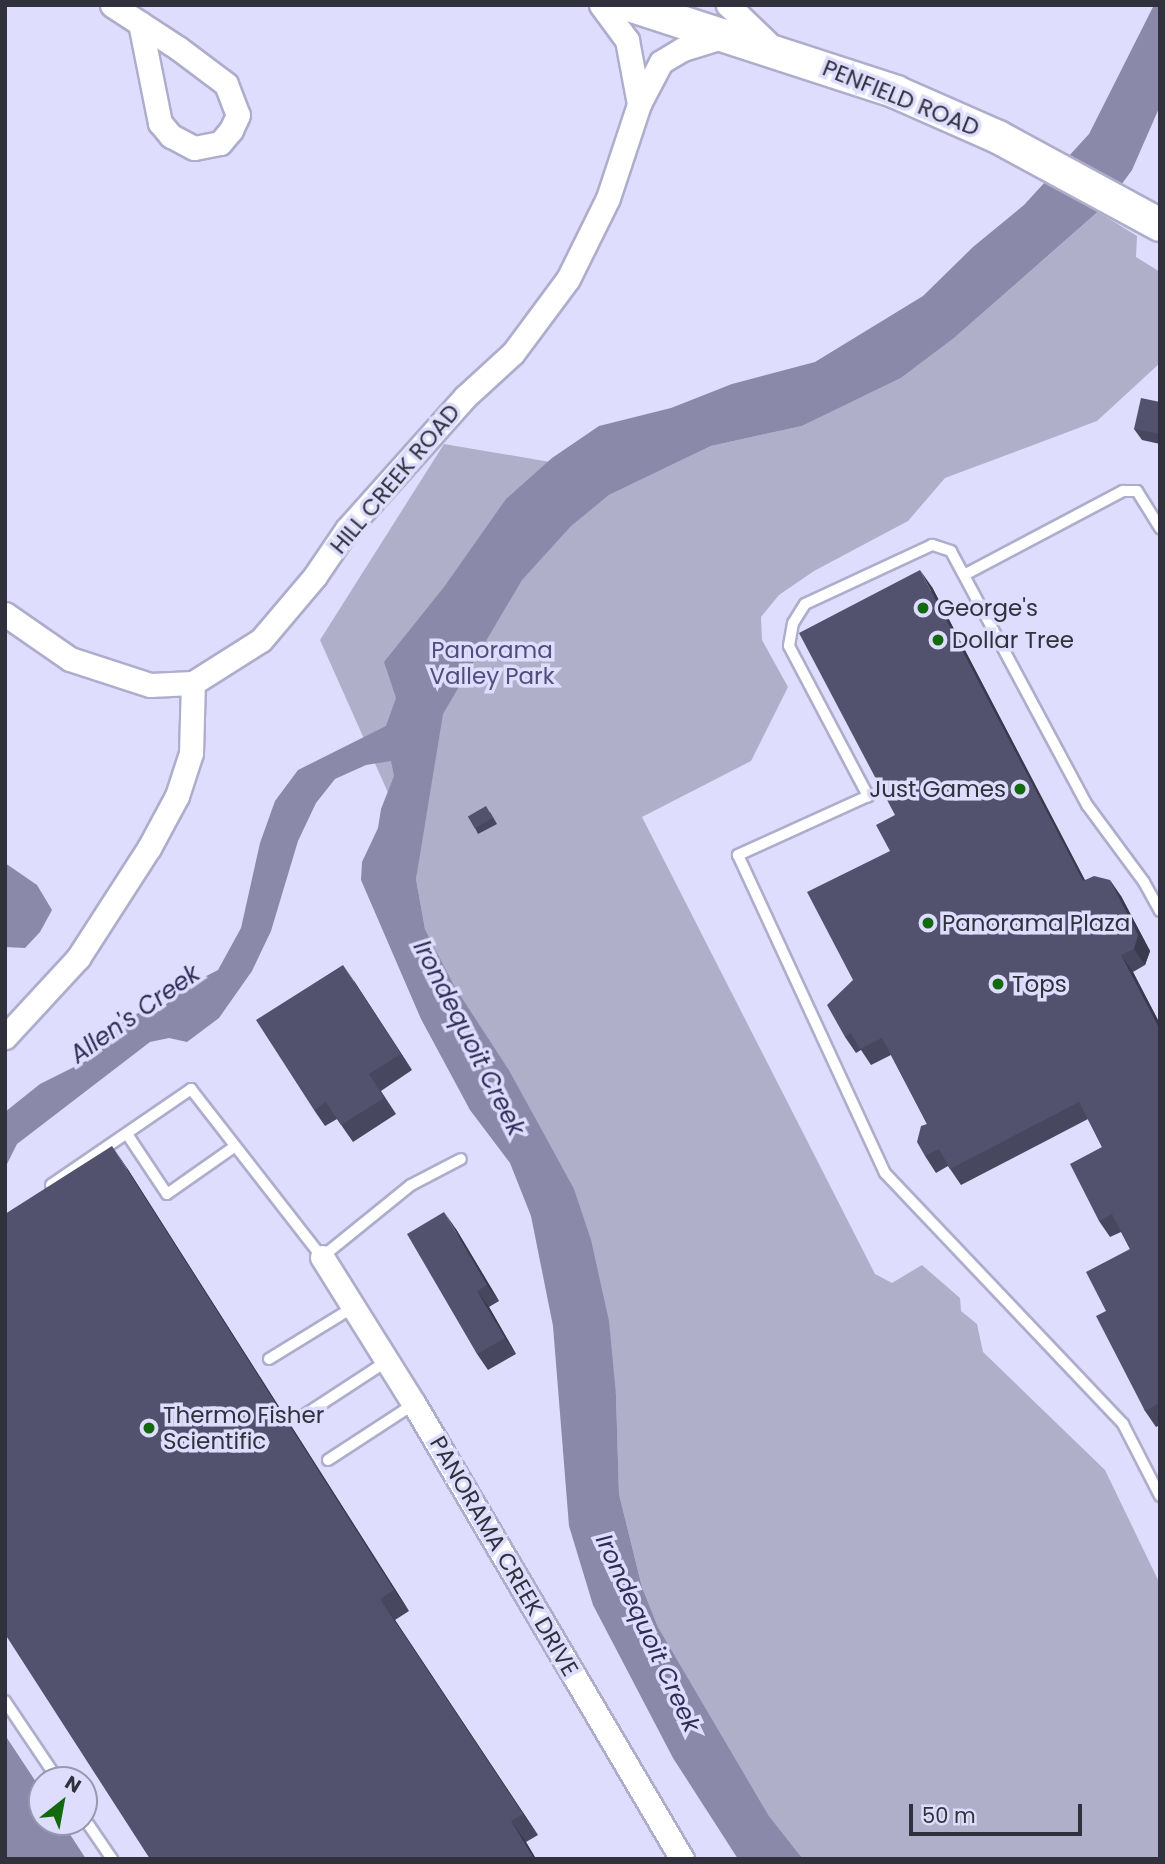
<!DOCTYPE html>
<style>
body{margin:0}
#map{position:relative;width:1165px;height:1864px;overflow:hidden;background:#deddfd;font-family:Poppins,sans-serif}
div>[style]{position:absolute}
.green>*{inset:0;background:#afafca}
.water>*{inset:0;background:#8a89a9}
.roads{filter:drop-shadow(2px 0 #aeadcc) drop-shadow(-2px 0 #aeadcc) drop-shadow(0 2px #aeadcc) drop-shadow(0 -2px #aeadcc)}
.service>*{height:10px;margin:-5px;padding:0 5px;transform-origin:5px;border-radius:5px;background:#fff}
.minor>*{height:23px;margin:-11.5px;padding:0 11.5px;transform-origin:11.5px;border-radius:11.5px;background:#fff}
.secondary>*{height:32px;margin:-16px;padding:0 16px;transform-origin:16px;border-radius:16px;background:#fff}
.wall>*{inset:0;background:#47475f}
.shaded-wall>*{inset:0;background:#3a394d}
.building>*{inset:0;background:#53526e;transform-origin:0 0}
.dots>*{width:19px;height:19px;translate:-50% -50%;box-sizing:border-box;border:4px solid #deddfd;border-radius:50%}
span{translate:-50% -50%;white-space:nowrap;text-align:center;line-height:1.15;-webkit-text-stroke:7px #deddfd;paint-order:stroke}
.street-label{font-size:23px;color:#31313d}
.poi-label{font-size:23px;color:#31313d}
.left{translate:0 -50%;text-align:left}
.right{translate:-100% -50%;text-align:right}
.park-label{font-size:23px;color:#514d7d}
.water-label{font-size:24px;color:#302b57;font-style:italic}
.frame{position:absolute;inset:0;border:7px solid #31313d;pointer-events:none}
.north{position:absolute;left:28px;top:1766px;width:70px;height:70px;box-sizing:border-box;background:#deddfd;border:2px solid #9998b0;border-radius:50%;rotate:31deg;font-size:19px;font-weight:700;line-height:28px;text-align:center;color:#31313d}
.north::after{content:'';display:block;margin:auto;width:24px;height:32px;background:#136910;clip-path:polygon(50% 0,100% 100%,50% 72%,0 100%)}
.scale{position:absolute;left:909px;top:1804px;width:173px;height:32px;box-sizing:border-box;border:4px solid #31313d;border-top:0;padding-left:9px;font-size:21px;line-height:24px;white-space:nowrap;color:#31313d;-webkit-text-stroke:5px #deddfd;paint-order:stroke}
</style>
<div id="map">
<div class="green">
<div style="clip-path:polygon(1098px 212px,1137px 236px,1136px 257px,1160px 272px,1160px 363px,1097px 421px,945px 478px,908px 521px,814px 571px,779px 595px,761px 617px,762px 640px,788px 687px,751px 761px,642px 817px,875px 1274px,892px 1283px,922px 1265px,960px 1298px,961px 1311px,977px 1324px,983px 1352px,1105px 1470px,1160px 1584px,1160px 1859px,803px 1859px,769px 1816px,658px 1627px,642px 1587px,619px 1494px,616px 1395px,531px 1111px,509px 1070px,455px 987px,425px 929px,416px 879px,418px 860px,320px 640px,444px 444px,562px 464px,585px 514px,609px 495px,711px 446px,802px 426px,901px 378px,954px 338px)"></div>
</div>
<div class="water">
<div style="clip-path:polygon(1154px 5px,1160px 5px,1160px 106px,1132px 170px,1108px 203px,954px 338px,901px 378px,802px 426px,711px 446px,609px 495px,571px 526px,522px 580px,443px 714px,416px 879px,425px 929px,455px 987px,509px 1070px,574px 1189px,591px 1240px,609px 1321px,616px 1395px,619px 1494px,642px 1587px,658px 1627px,769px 1816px,803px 1859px,738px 1859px,673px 1758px,593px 1605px,569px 1526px,553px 1326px,531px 1216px,510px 1163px,470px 1110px,421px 1019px,361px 880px,362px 862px,378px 828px,381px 809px,394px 776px,391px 761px,366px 765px,335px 779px,316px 803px,298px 841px,271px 931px,252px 971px,219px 1018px,187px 1042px,169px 1038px,150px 1042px,17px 1144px,5px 1168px,5px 1112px,40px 1084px,88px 1060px,125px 1019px,143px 1011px,156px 1013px,187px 986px,218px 970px,241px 928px,260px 843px,275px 801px,298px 770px,386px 726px,396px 698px,384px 662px,444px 587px,506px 499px,552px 458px,599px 426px,671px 408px,732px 384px,815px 362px,923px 296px,973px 247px,1024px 205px,1089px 134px)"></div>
<div style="clip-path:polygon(5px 863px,37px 885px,52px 910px,40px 932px,25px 948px,5px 947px)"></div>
<div style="clip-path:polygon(5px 1735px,42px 1791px,42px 1822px,62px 1822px,86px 1859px,5px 1859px)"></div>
</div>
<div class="roads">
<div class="service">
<div style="left:966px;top:574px;width:178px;rotate:-27.9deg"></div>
<div style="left:1123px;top:491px;width:14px"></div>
<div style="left:1137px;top:491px;width:44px;rotate:58.1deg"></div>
<div style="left:1160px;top:911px;width:33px;rotate:-119deg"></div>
<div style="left:1144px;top:882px;width:96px;rotate:-126.5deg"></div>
<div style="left:1087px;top:805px;width:288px;rotate:-118.2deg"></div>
<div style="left:951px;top:551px;width:20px;rotate:-162deg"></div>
<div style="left:932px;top:545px;width:140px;rotate:155.1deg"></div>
<div style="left:805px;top:604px;width:22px;rotate:122deg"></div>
<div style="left:793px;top:623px;width:23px;rotate:100deg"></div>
<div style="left:789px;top:646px;width:170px;rotate:62.2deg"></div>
<div style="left:868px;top:796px;width:143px;rotate:155.6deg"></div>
<div style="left:738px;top:855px;width:350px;rotate:65.2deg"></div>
<div style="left:885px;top:1173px;width:346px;rotate:46.5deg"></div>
<div style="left:1123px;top:1424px;width:81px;rotate:62.8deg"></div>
<div style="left:127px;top:1134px;width:72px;rotate:56.3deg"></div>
<div style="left:167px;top:1194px;width:82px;rotate:-35deg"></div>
<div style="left:51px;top:1185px;width:170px;rotate:-34.4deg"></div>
<div style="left:191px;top:1089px;width:213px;rotate:52.1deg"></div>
<div style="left:322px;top:1257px;width:114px;rotate:-39deg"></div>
<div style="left:411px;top:1185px;width:56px;rotate:-27.5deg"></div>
<div style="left:269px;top:1359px;width:97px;rotate:-31.6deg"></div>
<div style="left:303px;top:1416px;width:100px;rotate:-33.2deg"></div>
<div style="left:328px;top:1460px;width:103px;rotate:-33.1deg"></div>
<div style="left:5px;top:1701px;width:95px;rotate:56.1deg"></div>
<div style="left:84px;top:1818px;width:50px;rotate:55.7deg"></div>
</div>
<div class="minor">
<div style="left:112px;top:5px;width:79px;rotate:33.1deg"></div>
<div style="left:178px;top:48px;width:60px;rotate:36.9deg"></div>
<div style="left:226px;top:84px;width:33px;rotate:69deg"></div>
<div style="left:238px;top:115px;width:17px;rotate:115deg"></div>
<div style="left:231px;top:130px;width:17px;rotate:130deg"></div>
<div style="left:220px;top:143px;width:26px;rotate:169deg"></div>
<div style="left:194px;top:148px;width:26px;rotate:-152deg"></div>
<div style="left:171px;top:136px;width:17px;rotate:-130deg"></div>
<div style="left:160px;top:123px;width:102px;rotate:-101.3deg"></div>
<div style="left:601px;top:5px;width:44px;rotate:53.4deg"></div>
<div style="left:627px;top:40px;width:65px;rotate:79.4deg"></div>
<div style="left:728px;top:5px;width:65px;rotate:43.8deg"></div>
<div style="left:5px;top:614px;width:79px;rotate:34.7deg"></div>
<div style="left:70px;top:659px;width:84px;rotate:18deg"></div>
<div style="left:150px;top:685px;width:43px;rotate:-2.7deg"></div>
<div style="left:193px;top:683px;width:80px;rotate:-32.3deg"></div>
<div style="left:261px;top:640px;width:84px;rotate:-49.8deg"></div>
<div style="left:315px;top:576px;width:57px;rotate:-55.8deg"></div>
<div style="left:347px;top:529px;width:177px;rotate:-48.2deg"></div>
<div style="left:465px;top:397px;width:65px;rotate:-42.5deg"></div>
<div style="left:513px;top:353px;width:92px;rotate:-53.4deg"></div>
<div style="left:568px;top:279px;width:90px;rotate:-63.7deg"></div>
<div style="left:608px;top:198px;width:99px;rotate:-71.7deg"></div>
<div style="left:639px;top:104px;width:47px;rotate:-62.4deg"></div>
<div style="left:661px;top:62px;width:26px;rotate:-31deg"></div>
<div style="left:683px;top:49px;width:44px;rotate:-17.2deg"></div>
<div style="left:5px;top:1037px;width:108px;rotate:-47.3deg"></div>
<div style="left:78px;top:958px;width:131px;rotate:-57.2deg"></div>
<div style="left:149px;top:848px;width:59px;rotate:-61.7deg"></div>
<div style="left:177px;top:796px;width:45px;rotate:-72deg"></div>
<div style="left:191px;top:753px;width:70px;rotate:-88.4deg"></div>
<div style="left:322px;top:1257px;width:173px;rotate:58deg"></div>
<div style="left:414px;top:1404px;width:528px;rotate:59.5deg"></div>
</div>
<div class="secondary">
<div style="left:629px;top:5px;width:281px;rotate:18deg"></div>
<div style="left:896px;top:92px;width:111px;rotate:23.8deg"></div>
<div style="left:998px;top:137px;width:184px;rotate:28.5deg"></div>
</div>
</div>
<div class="wall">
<div style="clip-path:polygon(1160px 402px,1160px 444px,1142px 440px,1134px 429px)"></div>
<div style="clip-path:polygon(932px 587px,1085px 880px,1121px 896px,1150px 951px,1145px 965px,1133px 972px,1160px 1024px,1160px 1425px,1156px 1427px,1145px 1411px,1106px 1311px,1130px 1249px,1121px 1232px,1110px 1237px,1099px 1221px,1102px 1147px,1088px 1119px,961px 1185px,948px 1166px,936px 1173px,925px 1156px,927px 1124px,891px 1055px,871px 1065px,861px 1050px,856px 1053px,845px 1037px,853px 980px,890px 851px,895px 815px)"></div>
<div style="clip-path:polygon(490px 812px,497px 824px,478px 834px,475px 828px)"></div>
<div style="clip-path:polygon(354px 981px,412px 1070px,381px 1091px,396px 1114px,353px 1142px,337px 1119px,325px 1126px,314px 1110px)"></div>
<div style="clip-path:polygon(127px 1168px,409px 1611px,395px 1620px,538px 1835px,526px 1842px,536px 1859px,150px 1859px)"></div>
<div style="clip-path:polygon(456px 1229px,499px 1301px,489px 1307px,516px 1354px,488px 1370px,477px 1354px)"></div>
</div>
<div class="shaded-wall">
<div style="clip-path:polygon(920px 570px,932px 587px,1094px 898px,1083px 881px)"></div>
<div style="clip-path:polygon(1110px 880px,1121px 896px,1150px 951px,1145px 965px,1134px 949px)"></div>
<div style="clip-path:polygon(1121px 955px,1133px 972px,1160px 1024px,1160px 1030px)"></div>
<div style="clip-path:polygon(343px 965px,354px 981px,412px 1070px,401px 1054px)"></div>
<div style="clip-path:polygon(112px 1146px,127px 1168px,409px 1611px,394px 1590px)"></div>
<div style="clip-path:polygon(444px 1212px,456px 1229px,499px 1301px,487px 1285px)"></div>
<div style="clip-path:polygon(477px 1291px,489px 1307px,516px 1354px,505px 1338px)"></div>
<div style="clip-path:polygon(380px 1599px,395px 1620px,538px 1835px,523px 1814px)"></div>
<div style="clip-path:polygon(511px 1821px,526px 1842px,536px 1859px,534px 1859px)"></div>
</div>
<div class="building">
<div style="clip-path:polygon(1141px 398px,1160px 402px,1160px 434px,1134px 429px)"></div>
<div style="clip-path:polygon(920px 570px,1083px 881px,1094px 876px,1110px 880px,1138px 935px,1134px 949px,1121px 955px,1160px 1030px,1160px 1403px,1145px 1411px,1096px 1316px,1106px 1311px,1086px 1272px,1130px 1249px,1112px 1214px,1099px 1221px,1070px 1164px,1102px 1147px,1079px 1102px,950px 1169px,939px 1149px,925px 1156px,917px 1142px,921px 1126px,927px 1124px,882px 1038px,860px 1049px,851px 1033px,845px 1037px,827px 1005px,853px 980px,807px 892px,890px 851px,876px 825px,895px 815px,799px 633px)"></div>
<div style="left:486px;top:806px;width:14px;height:21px;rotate:60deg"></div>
<div style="clip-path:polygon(343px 965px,401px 1054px,369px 1074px,384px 1098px,341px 1125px,326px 1102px,314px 1110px,256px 1020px)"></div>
<div style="clip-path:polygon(112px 1146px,394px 1590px,380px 1599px,523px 1814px,511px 1821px,534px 1859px,150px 1859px,5px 1634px,5px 1214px)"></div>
<div style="clip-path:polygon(444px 1212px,487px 1285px,477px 1291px,505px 1338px,477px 1354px,407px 1234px)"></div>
</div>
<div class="dots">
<div style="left:923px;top:608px;background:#136910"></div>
<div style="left:938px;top:640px;background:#136910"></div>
<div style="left:1020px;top:789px;background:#136910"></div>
<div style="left:928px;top:923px;background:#136910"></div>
<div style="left:998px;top:984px;background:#136910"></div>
<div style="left:149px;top:1428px;background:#136910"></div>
</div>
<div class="street-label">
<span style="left:901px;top:98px;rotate:22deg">PENFIELD ROAD</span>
<span style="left:395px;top:479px;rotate:-50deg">HILL CREEK ROAD</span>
<span style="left:504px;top:1556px;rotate:60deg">PANORAMA CREEK DRIVE</span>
</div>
<div class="poi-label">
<span class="left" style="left:937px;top:608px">George's</span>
<span class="left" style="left:952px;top:640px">Dollar Tree</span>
<span class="right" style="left:1006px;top:789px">Just Games</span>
<span class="left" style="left:942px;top:923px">Panorama Plaza</span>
<span class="left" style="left:1012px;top:984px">Tops</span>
<span class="left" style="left:163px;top:1428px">Thermo Fisher<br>Scientific</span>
</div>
<div class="park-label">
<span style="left:492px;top:663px">Panorama<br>Valley Park</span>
</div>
<div class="water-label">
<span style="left:135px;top:1014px;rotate:-35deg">Allen's Creek</span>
<span style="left:469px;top:1038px;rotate:63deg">Irondequoit Creek</span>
<span style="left:648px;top:1633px;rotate:65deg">Irondequoit Creek</span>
</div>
<div class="frame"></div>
<div class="north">N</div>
<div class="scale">50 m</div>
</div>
